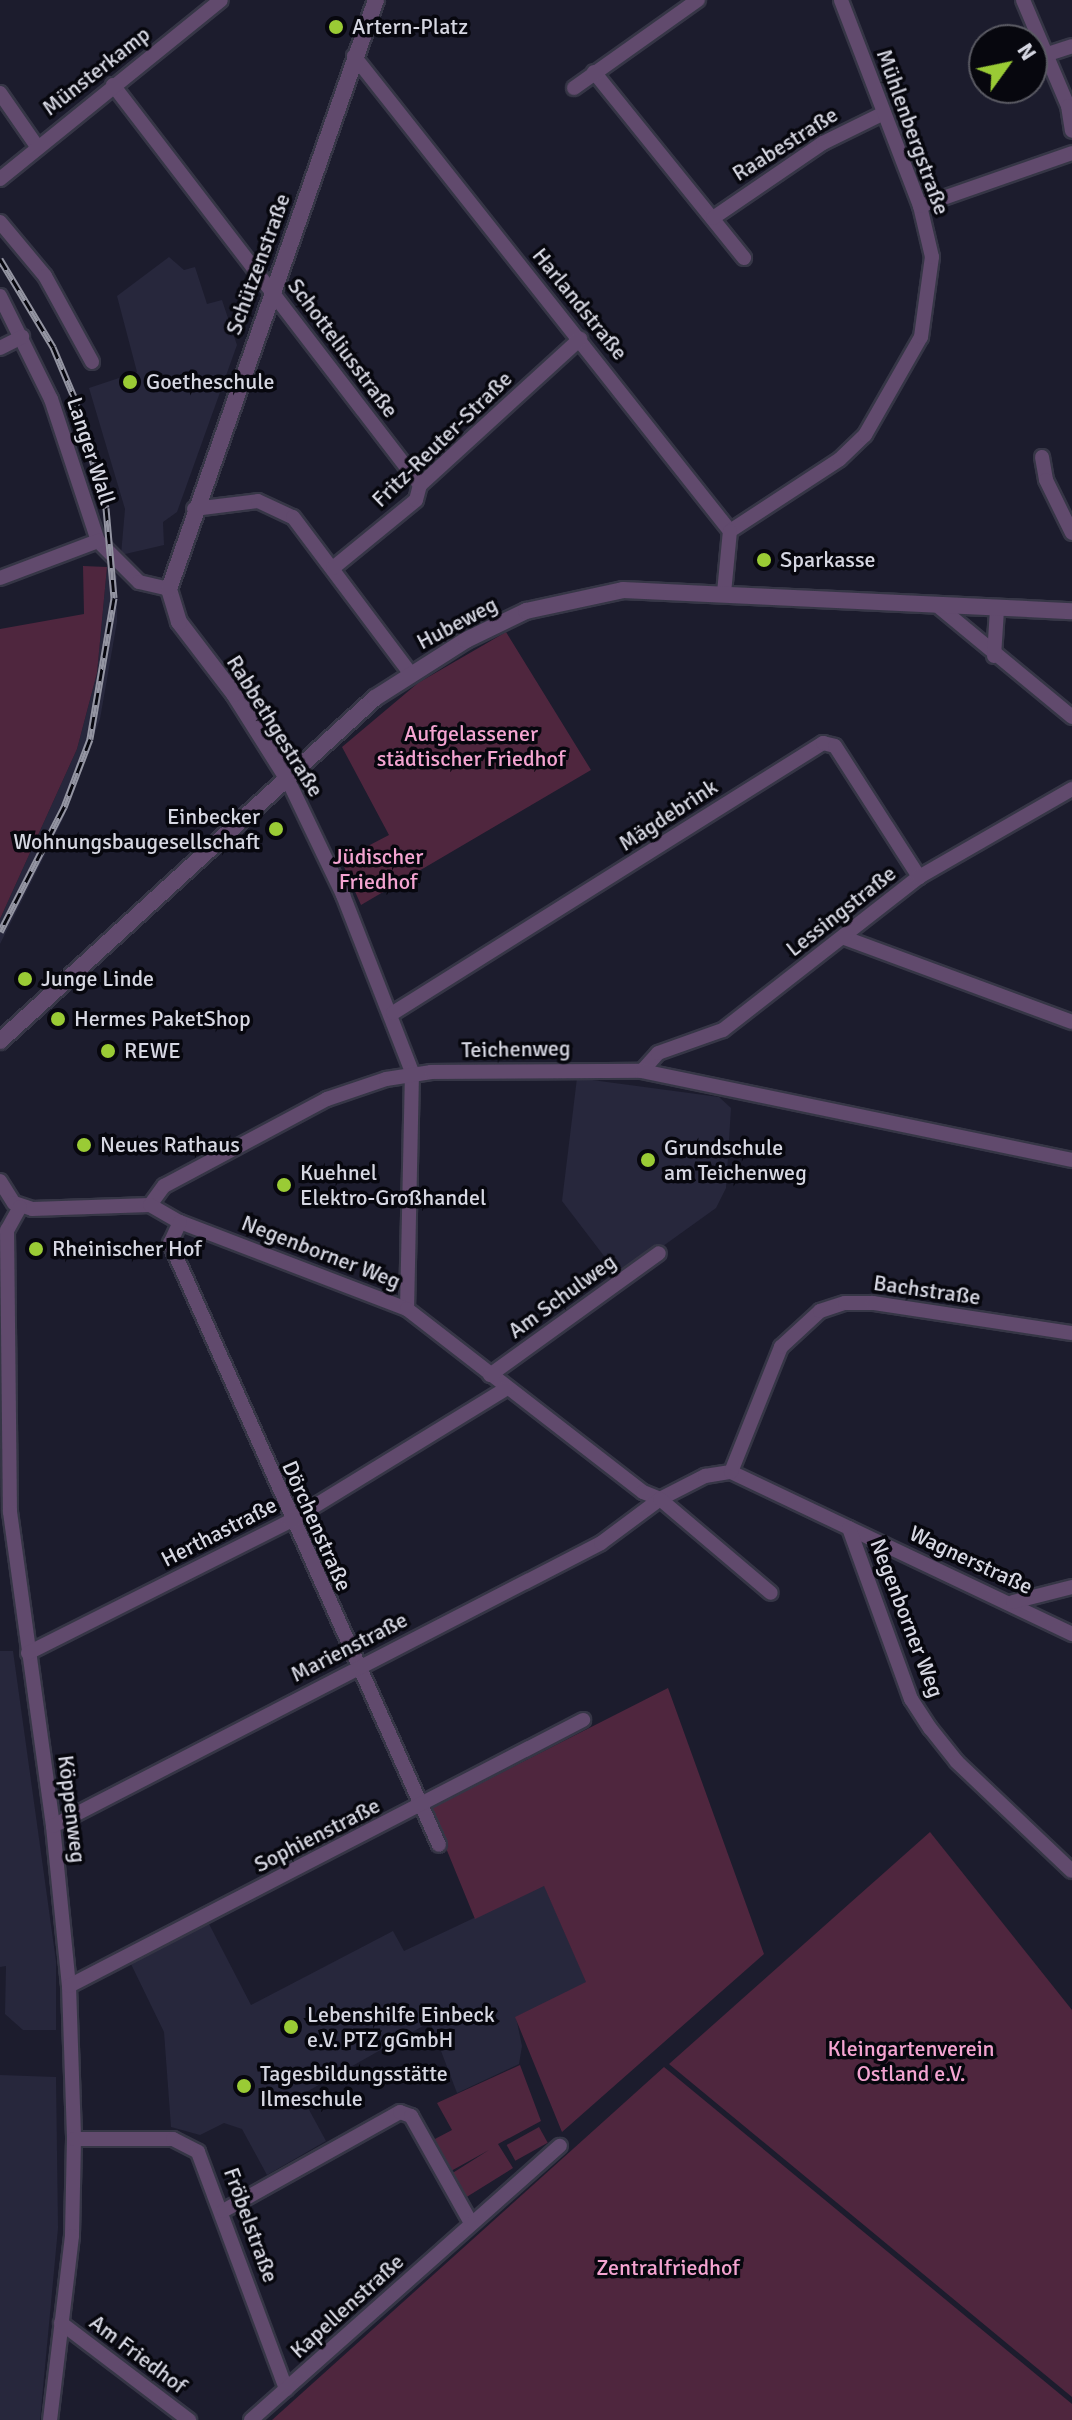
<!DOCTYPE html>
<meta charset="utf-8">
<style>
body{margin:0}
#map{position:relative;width:1072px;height:2420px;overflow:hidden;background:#1c1c2d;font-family:Signika,sans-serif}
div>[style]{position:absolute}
.built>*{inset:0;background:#27273c}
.green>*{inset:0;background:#4f263e;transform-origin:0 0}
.roads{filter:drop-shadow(2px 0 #363646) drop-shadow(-2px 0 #363646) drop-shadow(0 2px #363646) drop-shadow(0 -2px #363646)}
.minor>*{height:14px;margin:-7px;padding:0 7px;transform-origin:7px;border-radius:7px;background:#614a6d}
.tertiary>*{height:16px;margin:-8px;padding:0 8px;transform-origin:8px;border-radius:8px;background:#614a6d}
.rail>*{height:7px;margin-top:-3.5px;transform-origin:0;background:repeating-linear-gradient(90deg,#07070e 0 12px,#9495a2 0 24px);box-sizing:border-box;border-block:2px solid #9495a2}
.dots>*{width:22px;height:22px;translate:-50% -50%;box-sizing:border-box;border:4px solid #07070e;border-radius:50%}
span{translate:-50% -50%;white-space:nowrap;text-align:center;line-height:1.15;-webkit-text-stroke:7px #07070e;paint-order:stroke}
.poi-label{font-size:22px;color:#d6d7e2}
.left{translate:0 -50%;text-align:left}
.right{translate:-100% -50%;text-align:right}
.street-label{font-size:22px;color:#d6d7e2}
.park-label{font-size:22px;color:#f4a4d1}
.north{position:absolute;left:968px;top:24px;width:80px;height:80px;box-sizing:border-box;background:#07070e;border:2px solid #5a5a63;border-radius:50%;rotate:57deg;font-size:22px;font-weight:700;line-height:32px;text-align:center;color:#d6d7e2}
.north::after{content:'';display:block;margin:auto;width:28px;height:36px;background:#9acb35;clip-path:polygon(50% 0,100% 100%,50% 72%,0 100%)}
</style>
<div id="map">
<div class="built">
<div style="clip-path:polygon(169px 257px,184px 270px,195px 267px,207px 304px,222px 300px,237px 345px,177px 512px,163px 522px,164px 545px,121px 555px,125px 509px,89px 388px,137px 372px,117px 296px)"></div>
<div style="clip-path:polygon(107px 567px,117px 576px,117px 622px,100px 719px,63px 819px,0 944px,0 919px,77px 749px,97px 673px)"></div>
<div style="clip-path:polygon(577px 1078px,719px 1097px,731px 1108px,726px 1188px,716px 1208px,620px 1277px,562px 1201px)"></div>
<div style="clip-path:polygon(0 1651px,13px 1651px,56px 1961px,56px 2030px,23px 2030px,5px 2014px,6px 1966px,0 1967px)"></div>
<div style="clip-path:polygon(544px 1885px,587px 1983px,516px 2017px,522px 2046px,519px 2064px,457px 2093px,430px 2022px,301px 2095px,326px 2141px,267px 2175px,242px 2129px,224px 2123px,200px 2135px,171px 2127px,164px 2032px,130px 1962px,208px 1922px,251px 2005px,393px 1931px,404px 1951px)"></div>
<div style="clip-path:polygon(0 2075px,56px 2077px,58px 2228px,40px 2420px,0 2420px)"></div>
</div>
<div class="green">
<div style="clip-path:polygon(83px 566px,107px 567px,97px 673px,77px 749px,0 919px,0 629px,84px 614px)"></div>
<div style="clip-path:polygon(506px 632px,591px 770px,361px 905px,341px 860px,389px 835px,342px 747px,418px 683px)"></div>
<div style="clip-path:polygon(668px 1688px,764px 1954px,562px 2132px,515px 2017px,586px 1982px,544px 1886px,475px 1919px,430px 1809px)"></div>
<div style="clip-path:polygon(930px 1832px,1072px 2010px,1072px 2397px,669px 2064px)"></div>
<div style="clip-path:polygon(520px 2065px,541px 2121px,498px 2144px,513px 2168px,465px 2198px,451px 2174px,489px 2150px,451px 2171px,433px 2140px,452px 2130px,437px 2103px)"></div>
<div style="clip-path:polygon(664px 2067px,1072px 2404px,1072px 2420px,272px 2420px)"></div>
<div style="left:539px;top:2127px;width:18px;height:37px;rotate:61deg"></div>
</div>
<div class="roads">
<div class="minor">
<div style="left:1023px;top:0;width:115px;rotate:67deg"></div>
<div style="left:1068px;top:106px;width:25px;rotate:81deg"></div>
<div style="left:1048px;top:54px;width:25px;rotate:-18deg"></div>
<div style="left:354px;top:56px;width:606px;rotate:51.64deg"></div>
<div style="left:594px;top:72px;width:239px;rotate:51.1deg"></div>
<div style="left:113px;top:85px;width:504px;rotate:52.49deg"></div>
<div style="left:574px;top:88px;width:152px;rotate:-35.4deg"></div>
<div style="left:0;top:93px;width:63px;rotate:55.3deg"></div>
<div style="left:0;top:179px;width:284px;rotate:-39deg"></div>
<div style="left:920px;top:206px;width:161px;rotate:-19.2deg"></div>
<div style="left:713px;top:218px;width:133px;rotate:-34.3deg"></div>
<div style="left:823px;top:143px;width:68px;rotate:-26.2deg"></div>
<div style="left:0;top:222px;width:70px;rotate:50.2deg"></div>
<div style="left:45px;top:276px;width:98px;rotate:61.3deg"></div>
<div style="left:0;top:296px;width:115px;rotate:63.7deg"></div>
<div style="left:51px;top:399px;width:150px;rotate:71.7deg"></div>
<div style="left:98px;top:541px;width:58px;rotate:45deg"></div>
<div style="left:139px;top:582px;width:31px;rotate:13deg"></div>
<div style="left:0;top:348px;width:25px;rotate:-27deg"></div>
<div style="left:1042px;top:457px;width:23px;rotate:80deg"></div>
<div style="left:1046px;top:480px;width:59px;rotate:63.9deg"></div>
<div style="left:194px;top:509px;width:64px;rotate:-7.1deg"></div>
<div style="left:258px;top:501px;width:38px;rotate:25deg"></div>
<div style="left:293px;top:517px;width:195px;rotate:53.1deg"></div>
<div style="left:730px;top:531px;width:131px;rotate:-33.2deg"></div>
<div style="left:840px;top:459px;width:35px;rotate:-44deg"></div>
<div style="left:865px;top:435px;width:113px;rotate:-60.3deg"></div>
<div style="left:921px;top:337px;width:81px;rotate:-82.2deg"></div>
<div style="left:932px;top:257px;width:52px;rotate:-103.2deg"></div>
<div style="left:920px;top:206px;width:221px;rotate:-111deg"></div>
<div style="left:333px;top:568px;width:107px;rotate:-39.3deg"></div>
<div style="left:416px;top:500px;width:16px;rotate:-75deg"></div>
<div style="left:420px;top:485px;width:217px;rotate:-42.4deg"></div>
<div style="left:0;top:578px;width:105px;rotate:-20.7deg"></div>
<div style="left:724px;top:593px;width:62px;rotate:-84.5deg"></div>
<div style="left:938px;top:606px;width:174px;rotate:39.6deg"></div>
<div style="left:994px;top:656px;width:47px;rotate:-86.3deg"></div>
<div style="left:287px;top:778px;width:130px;rotate:64.4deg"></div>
<div style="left:343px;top:895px;width:190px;rotate:68.7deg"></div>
<div style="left:412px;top:1072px;width:237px;rotate:91.2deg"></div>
<div style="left:845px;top:938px;width:242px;rotate:20.3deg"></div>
<div style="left:393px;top:1013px;width:508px;rotate:-32.12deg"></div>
<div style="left:823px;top:743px;width:12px;rotate:14deg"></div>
<div style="left:835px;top:746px;width:156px;rotate:57.3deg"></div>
<div style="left:642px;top:1071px;width:24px;rotate:-48deg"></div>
<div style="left:658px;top:1053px;width:69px;rotate:-19.5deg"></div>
<div style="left:723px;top:1030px;width:249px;rotate:-38deg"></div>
<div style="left:919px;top:877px;width:177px;rotate:-29.9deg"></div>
<div style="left:0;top:1181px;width:26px;rotate:58deg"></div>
<div style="left:14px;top:1203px;width:19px;rotate:18deg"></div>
<div style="left:32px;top:1209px;width:118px;rotate:-1.9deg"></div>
<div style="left:150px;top:1205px;width:24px;rotate:-54deg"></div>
<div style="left:164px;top:1186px;width:185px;rotate:-28.1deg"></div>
<div style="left:327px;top:1099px;width:62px;rotate:-18.7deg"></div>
<div style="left:386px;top:1079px;width:46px;rotate:-8.8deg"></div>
<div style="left:431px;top:1072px;width:211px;rotate:-0.3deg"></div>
<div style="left:642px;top:1071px;width:439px;rotate:11.7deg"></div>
<div style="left:150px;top:1205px;width:34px;rotate:30deg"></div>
<div style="left:180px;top:1222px;width:243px;rotate:21deg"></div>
<div style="left:407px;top:1309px;width:299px;rotate:37.8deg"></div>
<div style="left:643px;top:1492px;width:18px;rotate:22deg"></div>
<div style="left:660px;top:1499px;width:51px;rotate:-27.1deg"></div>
<div style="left:705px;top:1476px;width:26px;rotate:-9deg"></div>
<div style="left:731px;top:1472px;width:378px;rotate:25.4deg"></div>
<div style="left:20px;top:1207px;width:26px;rotate:119deg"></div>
<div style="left:7px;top:1230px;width:282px;rotate:89.4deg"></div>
<div style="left:10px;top:1512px;width:317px;rotate:82.2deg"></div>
<div style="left:53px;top:1826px;width:161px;rotate:84.3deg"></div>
<div style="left:69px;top:1986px;width:153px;rotate:88.1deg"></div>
<div style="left:74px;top:2139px;width:97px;rotate:91.2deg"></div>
<div style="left:72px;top:2236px;width:185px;rotate:96.8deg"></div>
<div style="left:180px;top:1222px;width:23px;rotate:115deg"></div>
<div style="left:170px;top:1243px;width:659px;rotate:65.92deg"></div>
<div style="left:490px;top:1375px;width:208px;rotate:-35.8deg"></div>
<div style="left:731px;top:1472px;width:135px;rotate:-68.2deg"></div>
<div style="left:781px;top:1347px;width:53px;rotate:-42.7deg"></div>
<div style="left:820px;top:1311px;width:26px;rotate:-18deg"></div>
<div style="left:845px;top:1303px;width:28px"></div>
<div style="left:873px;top:1303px;width:201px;rotate:8.6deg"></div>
<div style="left:849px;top:1528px;width:182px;rotate:70.1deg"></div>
<div style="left:911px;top:1699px;width:35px;rotate:57deg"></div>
<div style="left:930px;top:1728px;width:43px;rotate:51.5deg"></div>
<div style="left:957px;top:1762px;width:158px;rotate:43.5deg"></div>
<div style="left:1013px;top:1602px;width:61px;rotate:-14.3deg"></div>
<div style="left:28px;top:1653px;width:293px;rotate:-26.7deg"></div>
<div style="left:290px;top:1521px;width:252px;rotate:-31.5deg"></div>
<div style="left:53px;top:1826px;width:617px;rotate:-27.31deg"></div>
<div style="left:601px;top:1543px;width:74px;rotate:-36.7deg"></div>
<div style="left:660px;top:1499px;width:145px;rotate:40.3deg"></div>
<div style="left:69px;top:1986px;width:579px;rotate:-27.36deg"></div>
<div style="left:74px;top:2139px;width:99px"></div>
<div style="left:173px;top:2139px;width:28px;rotate:27deg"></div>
<div style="left:198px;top:2152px;width:253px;rotate:69.6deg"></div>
<div style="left:223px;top:2211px;width:203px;rotate:-29.2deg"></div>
<div style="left:400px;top:2112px;width:12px;rotate:20deg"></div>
<div style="left:411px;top:2116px;width:123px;rotate:60.7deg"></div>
<div style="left:61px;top:2323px;width:161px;rotate:37.2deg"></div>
<div style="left:251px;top:2420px;width:413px;rotate:-41.6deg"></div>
</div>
<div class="tertiary">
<div style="left:287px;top:778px;width:99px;rotate:-122.2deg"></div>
<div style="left:234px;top:694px;width:91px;rotate:-127.4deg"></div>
<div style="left:179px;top:622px;width:34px;rotate:-107deg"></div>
<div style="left:169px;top:589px;width:624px;rotate:-70.64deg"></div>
<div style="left:0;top:1041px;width:508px;rotate:-42.45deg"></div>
<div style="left:375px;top:698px;width:108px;rotate:-32.5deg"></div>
<div style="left:466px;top:640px;width:67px;rotate:-25.8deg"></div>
<div style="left:526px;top:611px;width:99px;rotate:-12.2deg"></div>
<div style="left:623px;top:590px;width:449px;rotate:2.7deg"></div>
</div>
</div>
<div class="rail">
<div style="left:0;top:259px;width:103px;rotate:58.9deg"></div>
<div style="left:53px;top:347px;width:56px;rotate:67.1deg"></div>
<div style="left:75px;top:399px;width:113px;rotate:74.1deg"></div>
<div style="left:106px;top:508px;width:90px;rotate:84.9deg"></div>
<div style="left:114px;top:598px;width:143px;rotate:99.7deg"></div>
<div style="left:90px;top:739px;width:73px;rotate:110.9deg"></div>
<div style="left:64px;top:807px;width:140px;rotate:117.1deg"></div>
</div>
<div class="dots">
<div style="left:336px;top:27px;background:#9acb35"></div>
<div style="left:130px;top:382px;background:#9acb35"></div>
<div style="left:764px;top:560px;background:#9acb35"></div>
<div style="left:276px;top:829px;background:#9acb35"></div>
<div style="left:25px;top:979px;background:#9acb35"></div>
<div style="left:58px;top:1019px;background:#9acb35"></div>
<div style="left:108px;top:1051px;background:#9acb35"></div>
<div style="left:84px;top:1145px;background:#9acb35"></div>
<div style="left:648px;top:1160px;background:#9acb35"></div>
<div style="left:284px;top:1185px;background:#9acb35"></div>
<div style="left:36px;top:1249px;background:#9acb35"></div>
<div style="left:291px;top:2027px;background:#9acb35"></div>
<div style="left:244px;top:2086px;background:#9acb35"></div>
</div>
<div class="poi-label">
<span class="left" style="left:352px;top:27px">Artern-Platz</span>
<span class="left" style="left:146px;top:382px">Goetheschule</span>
<span class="left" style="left:780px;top:560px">Sparkasse</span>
<span class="right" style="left:260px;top:829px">Einbecker<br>Wohnungsbaugesellschaft</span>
<span class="left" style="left:41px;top:979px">Junge Linde</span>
<span class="left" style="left:74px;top:1019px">Hermes PaketShop</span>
<span class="left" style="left:124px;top:1051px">REWE</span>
<span class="left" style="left:100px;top:1145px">Neues Rathaus</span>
<span class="left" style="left:664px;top:1160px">Grundschule<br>am Teichenweg</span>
<span class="left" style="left:300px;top:1185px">Kuehnel<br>Elektro-Großhandel</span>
<span class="left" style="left:52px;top:1249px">Rheinischer Hof</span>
<span class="left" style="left:307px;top:2027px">Lebenshilfe Einbeck<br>e.V. PTZ gGmbH</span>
<span class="left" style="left:260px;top:2086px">Tagesbildungsstätte<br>Ilmeschule</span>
</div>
<div class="street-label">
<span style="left:96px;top:71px;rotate:-38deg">Münsterkamp</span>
<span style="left:913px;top:132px;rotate:70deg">Mühlenbergstraße</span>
<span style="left:785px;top:144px;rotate:-32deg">Raabestraße</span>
<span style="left:258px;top:264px;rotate:-70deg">Schützenstraße</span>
<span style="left:580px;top:304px;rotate:51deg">Harlandstraße</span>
<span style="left:343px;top:348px;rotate:53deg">Schotteliusstraße</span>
<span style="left:442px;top:439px;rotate:-44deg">Fritz-Reuter-Straße</span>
<span style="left:91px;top:451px;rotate:72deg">Langer Wall</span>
<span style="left:457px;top:623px;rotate:-28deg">Hubeweg</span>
<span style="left:275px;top:726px;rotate:58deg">Rabbethgestraße</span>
<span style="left:668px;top:815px;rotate:-33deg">Mägdebrink</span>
<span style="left:841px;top:911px;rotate:-38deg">Lessingstraße</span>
<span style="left:516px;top:1049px;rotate:-1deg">Teichenweg</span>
<span style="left:321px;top:1252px;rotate:21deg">Negenborner Weg</span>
<span style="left:927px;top:1290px;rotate:8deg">Bachstraße</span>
<span style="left:562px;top:1296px;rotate:-36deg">Am Schulweg</span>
<span style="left:317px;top:1526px;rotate:66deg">Dörchenstraße</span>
<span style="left:219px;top:1532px;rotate:-27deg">Herthastraße</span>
<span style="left:971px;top:1560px;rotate:25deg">Wagnerstraße</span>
<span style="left:907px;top:1618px;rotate:69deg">Negenborner Weg</span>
<span style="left:349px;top:1647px;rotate:-27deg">Marienstraße</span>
<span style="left:72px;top:1809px;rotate:83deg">Köppenweg</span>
<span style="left:317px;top:1835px;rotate:-27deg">Sophienstraße</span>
<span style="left:251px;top:2225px;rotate:70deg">Fröbelstraße</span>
<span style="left:347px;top:2306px;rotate:-42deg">Kapellenstraße</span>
<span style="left:138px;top:2354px;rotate:37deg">Am Friedhof</span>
</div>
<div class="park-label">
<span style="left:471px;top:746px">Aufgelassener<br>städtischer Friedhof</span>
<span style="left:378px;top:869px">Jüdischer<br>Friedhof</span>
<span style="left:911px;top:2061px">Kleingartenverein<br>Ostland e.V.</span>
<span style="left:668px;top:2268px">Zentralfriedhof</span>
</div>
<div class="north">N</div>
</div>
